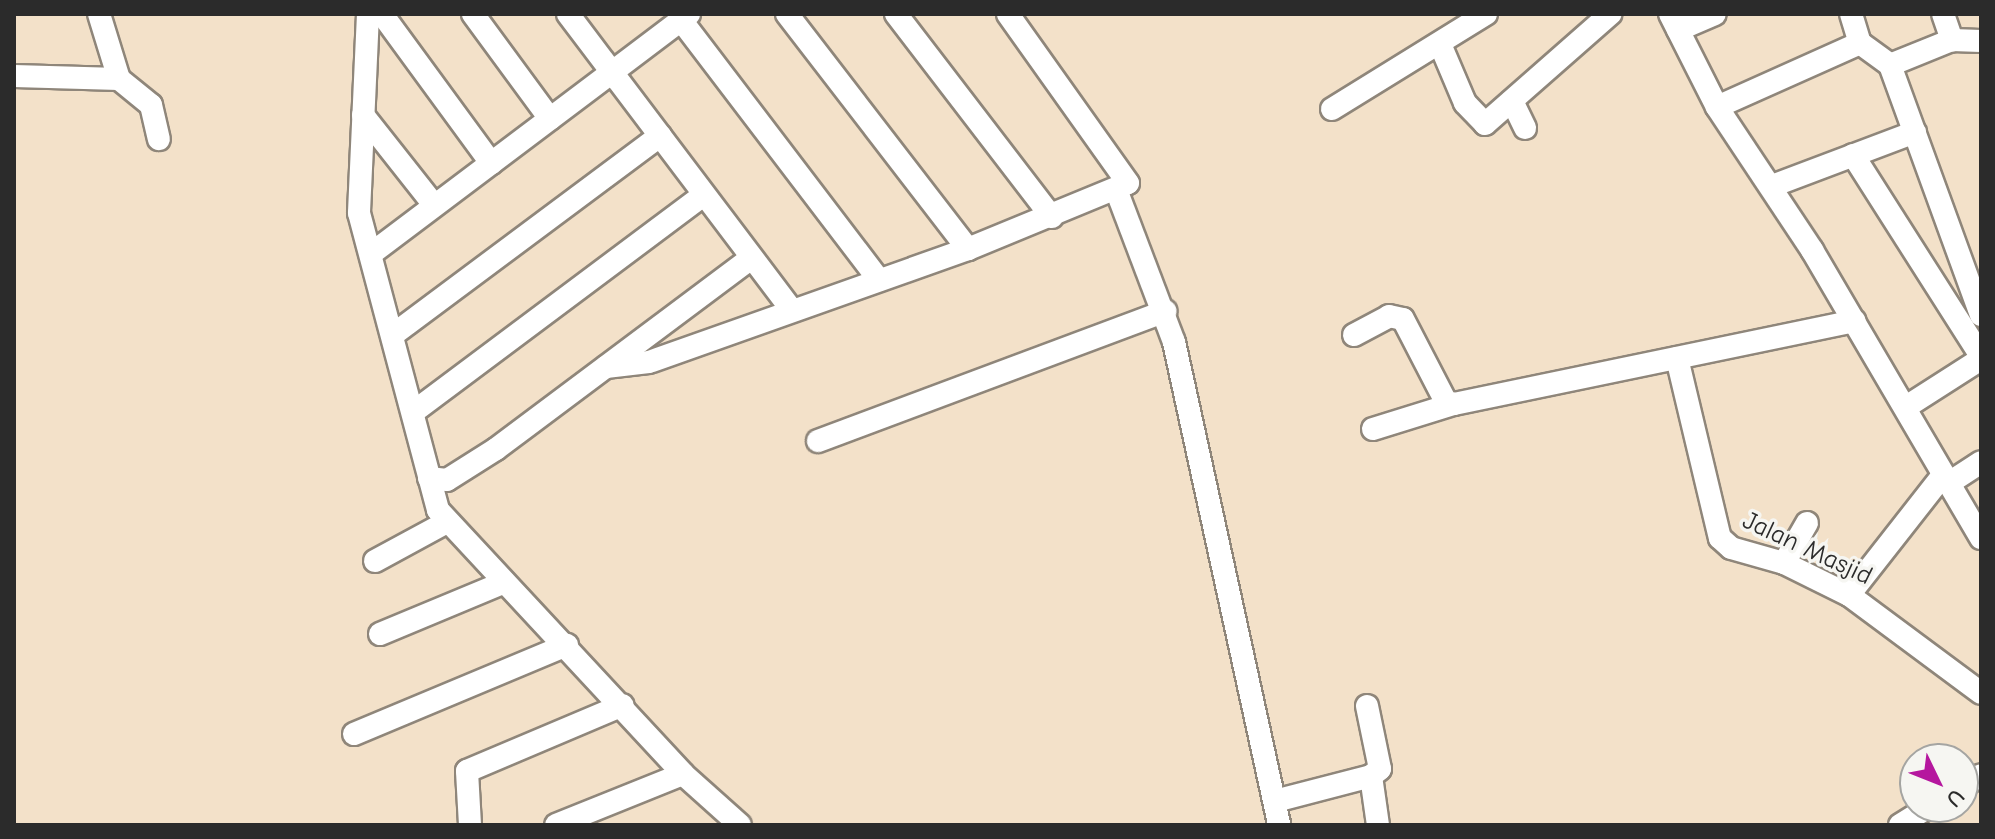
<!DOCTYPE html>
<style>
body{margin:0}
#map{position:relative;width:1995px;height:839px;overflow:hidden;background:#f3e1c9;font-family:"Comic Neue",sans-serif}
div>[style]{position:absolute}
.roads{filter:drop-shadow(2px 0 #8f867a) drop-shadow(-2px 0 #8f867a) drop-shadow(0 2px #8f867a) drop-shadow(0 -2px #8f867a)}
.minor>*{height:22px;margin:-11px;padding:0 11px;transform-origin:11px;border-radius:11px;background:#fff}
span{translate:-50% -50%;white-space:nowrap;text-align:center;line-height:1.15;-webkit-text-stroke:7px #f6f6f2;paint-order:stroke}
.street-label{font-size:26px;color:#2b2b2b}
.frame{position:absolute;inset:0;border:16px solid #2b2b2b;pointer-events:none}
.north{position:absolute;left:1899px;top:743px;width:80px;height:80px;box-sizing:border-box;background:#f6f6f2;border:2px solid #a5a5a2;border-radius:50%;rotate:133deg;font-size:22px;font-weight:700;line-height:32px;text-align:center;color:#2b2b2b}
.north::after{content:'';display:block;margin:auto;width:28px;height:36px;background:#b5179e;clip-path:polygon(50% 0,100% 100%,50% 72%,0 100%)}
</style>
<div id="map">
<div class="roads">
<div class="minor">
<div style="left:368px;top:14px;width:199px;rotate:92.6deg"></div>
<div style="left:359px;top:213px;width:307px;rotate:75.1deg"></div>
<div style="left:438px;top:510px;width:360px;rotate:47.1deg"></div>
<div style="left:683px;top:774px;width:76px;rotate:41.8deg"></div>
<div style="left:382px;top:14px;width:185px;rotate:53.8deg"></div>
<div style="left:473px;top:14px;width:130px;rotate:53.7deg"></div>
<div style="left:568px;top:14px;width:368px;rotate:52.9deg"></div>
<div style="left:787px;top:14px;width:297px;rotate:52.4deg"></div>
<div style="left:896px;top:14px;width:256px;rotate:52.5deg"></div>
<div style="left:1670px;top:14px;width:104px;rotate:63.2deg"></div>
<div style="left:1717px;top:107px;width:172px;rotate:56.4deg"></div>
<div style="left:1812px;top:250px;width:334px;rotate:59.6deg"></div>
<div style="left:1851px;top:14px;width:30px;rotate:73deg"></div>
<div style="left:1860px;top:43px;width:37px;rotate:36deg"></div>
<div style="left:1890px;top:65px;width:67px;rotate:-22deg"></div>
<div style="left:1952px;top:40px;width:29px;rotate:2deg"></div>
<div style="left:1943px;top:14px;width:28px;rotate:71deg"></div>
<div style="left:681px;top:20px;width:327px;rotate:52.7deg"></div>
<div style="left:1678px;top:30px;width:40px;rotate:-23.4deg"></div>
<div style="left:1440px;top:44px;width:64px;rotate:67deg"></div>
<div style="left:1465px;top:103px;width:29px;rotate:46deg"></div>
<div style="left:1485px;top:124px;width:167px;rotate:-41.3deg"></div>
<div style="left:1890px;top:65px;width:266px;rotate:70deg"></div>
<div style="left:14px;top:76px;width:105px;rotate:1.6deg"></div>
<div style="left:119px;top:79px;width:68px;rotate:-107.1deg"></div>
<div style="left:119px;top:79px;width:41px;rotate:39.1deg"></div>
<div style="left:151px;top:105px;width:35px;rotate:77deg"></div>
<div style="left:1512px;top:101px;width:30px;rotate:64deg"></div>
<div style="left:1717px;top:107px;width:157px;rotate:-24.1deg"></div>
<div style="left:1332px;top:109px;width:181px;rotate:-31.7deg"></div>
<div style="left:363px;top:115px;width:115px;rotate:51.7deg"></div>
<div style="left:1853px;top:155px;width:238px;rotate:57.5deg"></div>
<div style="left:1772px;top:186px;width:153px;rotate:-20.7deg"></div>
<div style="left:1117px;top:192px;width:160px;rotate:69.2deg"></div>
<div style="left:1174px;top:342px;width:494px;rotate:77.7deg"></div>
<div style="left:372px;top:253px;width:397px;rotate:-37deg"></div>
<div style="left:394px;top:334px;width:332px;rotate:-36.7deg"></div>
<div style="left:1354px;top:335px;width:40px;rotate:-28deg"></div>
<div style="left:1389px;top:316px;width:14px;rotate:12deg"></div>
<div style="left:1403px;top:319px;width:93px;rotate:62.6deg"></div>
<div style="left:1446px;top:402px;width:8px;rotate:14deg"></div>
<div style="left:1454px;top:404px;width:409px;rotate:-11.7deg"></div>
<div style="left:1677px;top:358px;width:185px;rotate:76.6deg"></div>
<div style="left:1720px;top:538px;width:15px;rotate:42deg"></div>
<div style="left:1731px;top:548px;width:55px;rotate:15.8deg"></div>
<div style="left:1784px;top:563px;width:72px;rotate:26.2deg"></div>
<div style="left:1849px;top:595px;width:164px;rotate:36.6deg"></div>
<div style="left:606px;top:367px;width:43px;rotate:-6.6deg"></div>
<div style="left:649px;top:362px;width:338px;rotate:-19.5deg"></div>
<div style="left:968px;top:249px;width:173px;rotate:-22.4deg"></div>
<div style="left:1128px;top:183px;width:207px;rotate:-125.4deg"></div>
<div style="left:1906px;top:407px;width:89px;rotate:-32.6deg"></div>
<div style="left:416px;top:410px;width:359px;rotate:-36.8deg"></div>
<div style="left:1373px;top:429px;width:85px;rotate:-17.2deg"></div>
<div style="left:818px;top:441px;width:371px;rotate:-20.5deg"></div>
<div style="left:429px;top:478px;width:18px;rotate:6deg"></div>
<div style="left:447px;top:480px;width:58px;rotate:-32.3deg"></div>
<div style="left:496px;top:449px;width:319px;rotate:-36.8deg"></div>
<div style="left:1949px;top:483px;width:38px;rotate:-33deg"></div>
<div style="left:375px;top:561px;width:80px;rotate:-28.5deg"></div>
<div style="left:1784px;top:563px;width:46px;rotate:-60.1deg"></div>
<div style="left:1849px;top:595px;width:152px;rotate:-51.9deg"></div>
<div style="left:380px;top:634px;width:135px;rotate:-22.6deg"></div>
<div style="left:1367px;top:706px;width:64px;rotate:78.3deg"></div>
<div style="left:1380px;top:769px;width:11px;rotate:142deg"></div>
<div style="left:354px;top:734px;width:231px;rotate:-22.7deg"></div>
<div style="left:1963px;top:786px;width:21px;rotate:-31deg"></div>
<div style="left:1275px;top:801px;width:99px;rotate:-14.6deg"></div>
<div style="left:1371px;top:776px;width:49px;rotate:81.9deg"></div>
<div style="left:470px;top:825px;width:54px;rotate:-93.2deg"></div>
<div style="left:467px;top:771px;width:169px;rotate:-22.9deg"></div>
<div style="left:556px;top:825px;width:137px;rotate:-21.9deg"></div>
<div style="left:1900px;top:825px;width:34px;rotate:-32deg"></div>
</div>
</div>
<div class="street-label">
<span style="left:1807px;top:549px;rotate:25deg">Jalan Masjid</span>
</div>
<div class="frame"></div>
<div class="north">U</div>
</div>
